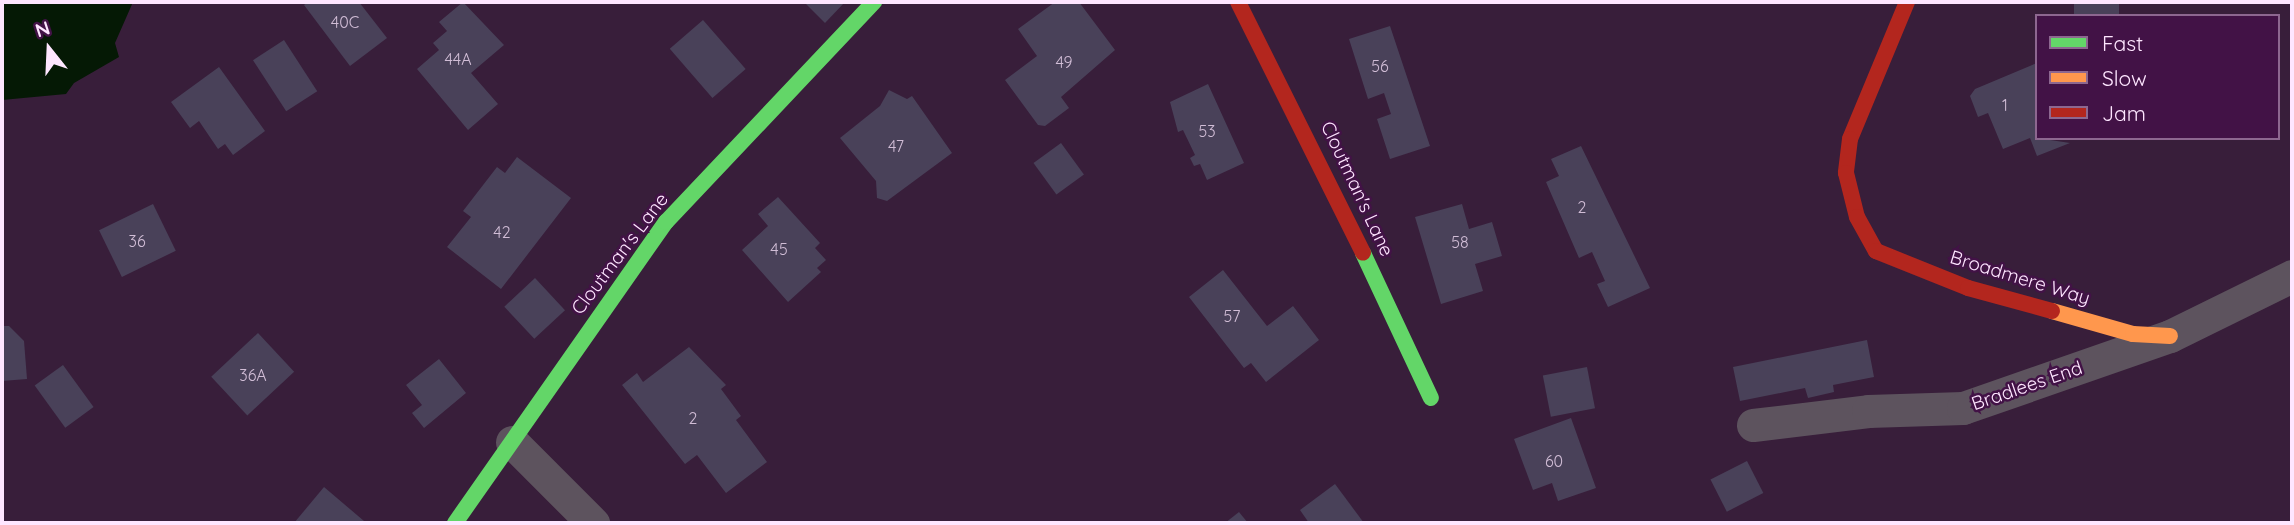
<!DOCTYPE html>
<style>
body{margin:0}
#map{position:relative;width:2294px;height:525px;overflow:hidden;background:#381e3a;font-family:Quicksand,sans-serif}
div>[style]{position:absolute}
.water>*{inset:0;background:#051905}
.building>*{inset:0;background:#494159;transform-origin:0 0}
.street>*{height:33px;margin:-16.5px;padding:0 16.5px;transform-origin:16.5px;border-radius:16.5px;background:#5d535e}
.fast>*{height:16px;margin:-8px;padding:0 8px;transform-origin:8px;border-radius:8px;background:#63d668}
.slow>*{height:16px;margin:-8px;padding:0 8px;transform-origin:8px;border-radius:8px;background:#ff974d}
.jam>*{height:16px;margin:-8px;padding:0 8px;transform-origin:8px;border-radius:8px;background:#b3261e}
span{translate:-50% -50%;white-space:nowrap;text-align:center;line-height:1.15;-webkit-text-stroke:5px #421246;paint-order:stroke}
.number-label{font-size:16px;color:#d1bdd6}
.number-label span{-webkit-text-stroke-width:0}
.street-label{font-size:19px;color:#fee6ff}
.frame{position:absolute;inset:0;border:4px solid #fee6ff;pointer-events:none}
.legend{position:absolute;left:2035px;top:14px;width:245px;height:126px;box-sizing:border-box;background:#421246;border:2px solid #8d6790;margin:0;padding:9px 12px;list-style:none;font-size:21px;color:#fee6ff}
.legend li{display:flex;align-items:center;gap:14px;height:35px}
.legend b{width:35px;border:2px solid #8d6790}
.north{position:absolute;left:14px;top:14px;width:70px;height:70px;-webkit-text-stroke:5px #421246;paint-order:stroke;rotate:342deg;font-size:19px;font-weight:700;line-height:28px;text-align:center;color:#fee6ff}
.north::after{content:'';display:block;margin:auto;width:24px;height:32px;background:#fee6ff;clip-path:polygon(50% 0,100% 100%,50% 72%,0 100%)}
</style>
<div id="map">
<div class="water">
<div style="clip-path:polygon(2px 2px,133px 2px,115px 43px,119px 57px,74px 83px,66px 94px,2px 100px)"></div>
</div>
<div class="building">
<div style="clip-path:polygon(308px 2px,359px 2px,387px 38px,350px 66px,304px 5px)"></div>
<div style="clip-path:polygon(463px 2px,504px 45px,471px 73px,498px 104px,468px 130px,417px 69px,439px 50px,433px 43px,447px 31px,439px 22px)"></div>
<div style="clip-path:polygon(804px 2px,845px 2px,825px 23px)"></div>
<div style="clip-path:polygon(1055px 2px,1079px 2px,1115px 50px,1061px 97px,1069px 108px,1045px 126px,1038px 125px,1005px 80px,1037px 56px,1018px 29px)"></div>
<div style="left:2074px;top:2px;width:45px;height:14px"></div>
<div style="left:703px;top:20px;width:65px;height:44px;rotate:49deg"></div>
<div style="clip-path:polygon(1390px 26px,1430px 146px,1390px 159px,1377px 119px,1391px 114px,1384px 93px,1368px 99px,1349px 39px)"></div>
<div style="left:284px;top:40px;width:61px;height:37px;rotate:57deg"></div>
<div style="clip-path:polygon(2037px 63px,2037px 138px,2070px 143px,2037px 156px,2030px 138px,2003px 149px,1988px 113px,1978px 117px,1970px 96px,1975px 89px)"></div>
<div style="clip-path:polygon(219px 67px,265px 131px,233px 155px,225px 144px,218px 149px,199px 121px,190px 128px,171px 102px)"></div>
<div style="clip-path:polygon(1208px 84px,1244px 163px,1207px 180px,1200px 164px,1194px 166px,1190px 158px,1195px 155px,1183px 130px,1178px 132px,1170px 102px)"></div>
<div style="clip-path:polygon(889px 90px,907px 99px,912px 96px,952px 153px,887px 201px,877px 198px,876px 181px,840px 138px,880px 106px)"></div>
<div style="left:1061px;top:143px;width:39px;height:34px;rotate:54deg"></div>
<div style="clip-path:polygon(1581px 146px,1650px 288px,1608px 307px,1597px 284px,1605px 281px,1592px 252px,1579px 258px,1546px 182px,1559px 176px,1551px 159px)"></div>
<div style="clip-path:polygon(517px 157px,571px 198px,501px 289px,447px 247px,471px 217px,463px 211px,497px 167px,505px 173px)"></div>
<div style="clip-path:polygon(778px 197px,820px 243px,815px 248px,826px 260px,817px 268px,821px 272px,788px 302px,742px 250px,768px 226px,758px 214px)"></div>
<div style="left:153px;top:204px;width:52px;height:60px;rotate:64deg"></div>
<div style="clip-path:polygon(1462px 204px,1469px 229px,1492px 222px,1502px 256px,1475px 264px,1483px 291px,1441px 304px,1415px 217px)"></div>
<div style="clip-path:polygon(1223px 270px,1267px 326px,1293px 306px,1319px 340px,1266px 382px,1251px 363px,1244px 368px,1189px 297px)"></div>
<div style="left:535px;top:278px;width:44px;height:42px;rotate:47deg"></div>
<div style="clip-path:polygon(2px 326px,9px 326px,24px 341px,27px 379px,2px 381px)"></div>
<div style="left:258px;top:333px;width:53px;height:64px;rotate:47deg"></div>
<div style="clip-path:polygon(1867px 340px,1874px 377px,1833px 385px,1834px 392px,1808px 398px,1805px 388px,1740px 401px,1733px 367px)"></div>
<div style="clip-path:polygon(689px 347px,726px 385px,721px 389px,741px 416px,736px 420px,767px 462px,726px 493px,697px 455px,685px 464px,622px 385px,637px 373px,643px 382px)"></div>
<div style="clip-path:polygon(439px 359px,466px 393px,424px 428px,412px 413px,422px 405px,406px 385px)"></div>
<div style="left:63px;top:365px;width:52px;height:35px;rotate:54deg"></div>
<div style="left:1587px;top:367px;width:42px;height:45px;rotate:79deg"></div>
<div style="clip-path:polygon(1571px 418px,1596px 488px,1558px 501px,1552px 483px,1533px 490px,1514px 439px)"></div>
<div style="left:1747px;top:461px;width:36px;height:41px;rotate:63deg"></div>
<div style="clip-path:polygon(1335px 484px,1364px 523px,1309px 523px,1300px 510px)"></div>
<div style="clip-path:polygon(324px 487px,364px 521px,363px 523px,294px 523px)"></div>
<div style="clip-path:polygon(1239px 512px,1248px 523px,1225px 523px)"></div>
</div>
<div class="street">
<div style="left:1753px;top:425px;width:116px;rotate:-6.9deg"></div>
<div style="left:1868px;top:411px;width:95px;rotate:-1.8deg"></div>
<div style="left:1963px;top:408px;width:219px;rotate:-19.2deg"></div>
<div style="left:2170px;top:336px;width:136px;rotate:-26.2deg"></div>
<div style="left:512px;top:442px;width:115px;rotate:45deg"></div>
</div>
<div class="fast">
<div style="left:1363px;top:253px;width:160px;rotate:64.9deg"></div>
<div style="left:455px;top:523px;width:368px;rotate:-55deg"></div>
<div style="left:666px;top:222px;width:303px;rotate:-46.6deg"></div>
</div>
<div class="slow">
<div style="left:2052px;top:311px;width:84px;rotate:15.9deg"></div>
<div style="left:2133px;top:334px;width:37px;rotate:3deg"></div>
</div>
<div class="jam">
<div style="left:1238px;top:2px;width:280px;rotate:63.5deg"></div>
<div style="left:1907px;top:2px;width:148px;rotate:112.6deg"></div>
<div style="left:1850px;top:139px;width:34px;rotate:97deg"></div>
<div style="left:1846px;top:173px;width:45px;rotate:76deg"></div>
<div style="left:1857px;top:217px;width:39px;rotate:61deg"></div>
<div style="left:1876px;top:251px;width:99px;rotate:21.9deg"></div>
<div style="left:1968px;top:288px;width:87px;rotate:15.3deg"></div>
</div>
<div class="number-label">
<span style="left:345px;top:22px">40C</span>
<span style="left:458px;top:59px">44A</span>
<span style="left:1064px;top:62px">49</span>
<span style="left:1380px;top:66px">56</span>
<span style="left:2005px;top:105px">1</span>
<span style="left:1207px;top:131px">53</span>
<span style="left:896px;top:146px">47</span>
<span style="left:1582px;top:207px">2</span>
<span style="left:502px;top:232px">42</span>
<span style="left:137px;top:241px">36</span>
<span style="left:1460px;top:242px">58</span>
<span style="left:779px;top:249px">45</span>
<span style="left:1232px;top:316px">57</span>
<span style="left:253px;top:375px">36A</span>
<span style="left:693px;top:418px">2</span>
<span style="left:1554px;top:461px">60</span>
</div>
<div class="street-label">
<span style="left:1357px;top:189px;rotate:65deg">Cloutman's Lane</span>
<span style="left:620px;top:254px;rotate:-53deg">Cloutman's Lane</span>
<span style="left:2020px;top:278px;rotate:17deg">Broadmere Way</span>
<span style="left:2027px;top:386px;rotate:-19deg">Bradlees End</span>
</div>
<div class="frame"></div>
<ul class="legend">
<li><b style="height:9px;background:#63d668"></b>Fast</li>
<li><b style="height:9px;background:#ff974d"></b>Slow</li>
<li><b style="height:9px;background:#b3261e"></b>Jam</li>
</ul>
<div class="north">N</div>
</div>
